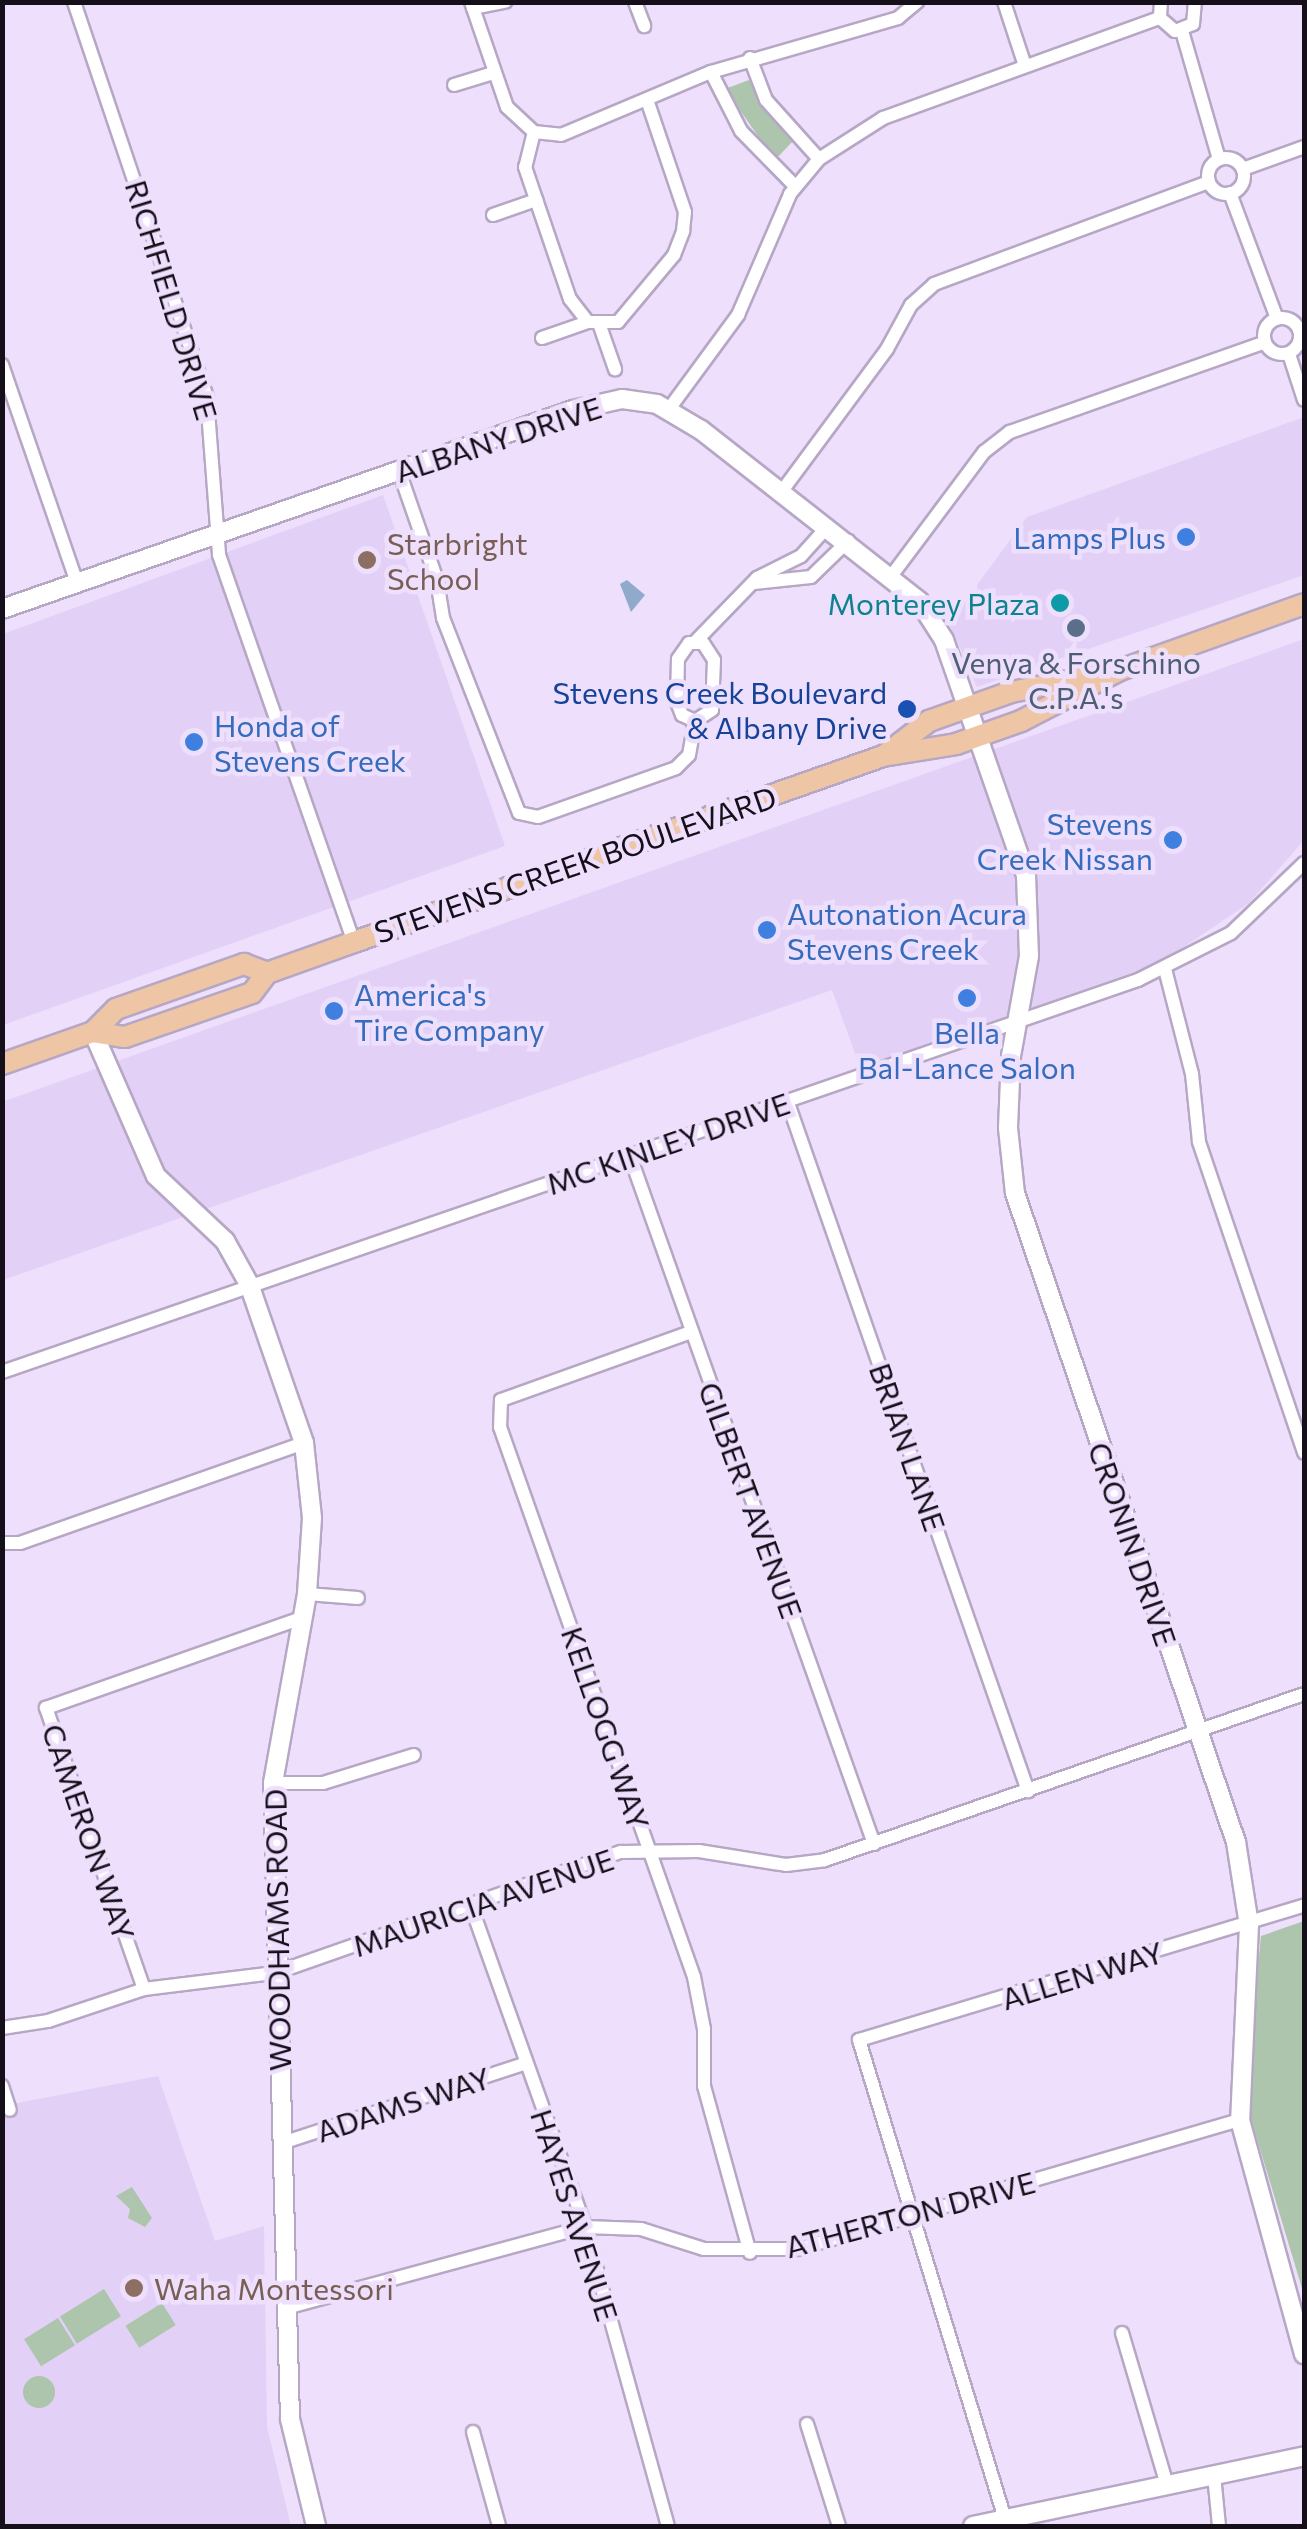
<!DOCTYPE html>
<style>
body{margin:0}
#map{position:relative;width:1307px;height:2529px;overflow:hidden;background:#eedffd;font-family:Commissioner,sans-serif}
div>[style]{position:absolute}
.built>*{inset:0;background:#e2d0f6}
.green>*{inset:0;background:#aec5ad;transform-origin:0 0}
.round{border-radius:50%}
.water>*{inset:0;background:#8faaca}
.roads{filter:drop-shadow(2px 0 #b6a7c5) drop-shadow(-2px 0 #b6a7c5) drop-shadow(0 2px #b6a7c5) drop-shadow(0 -2px #b6a7c5)}
.street>*{height:12px;margin:-6px;padding:0 6px;transform-origin:6px;border-radius:6px;background:#fff}
.street>.ring{margin:-6px;padding:0;box-sizing:content-box;background:none;border:12px solid #fff;border-radius:50%}
.secondary>*{height:18px;margin:-9px;padding:0 9px;transform-origin:9px;border-radius:9px;background:#fff}
.primary>*{height:20px;margin:-10px;padding:0 10px;transform-origin:10px;border-radius:10px;background:#eec6a5}
.dots>*{width:28px;height:28px;translate:-50% -50%;box-sizing:border-box;border:5px solid #eedffd;border-radius:50%}
span{translate:-50% -50%;white-space:nowrap;text-align:center;line-height:1.15;-webkit-text-stroke:9px #eedffd;paint-order:stroke}
.street-label{font-size:30px;color:#140f19}
.shop-label{font-size:30px;color:#366cbe}
.right{translate:-100% -50%;text-align:right}
.left{translate:0 -50%;text-align:left}
.education-label{font-size:30px;color:#785e54}
.culture-label{font-size:30px;color:#0d838f}
.service-label{font-size:30px;color:#4e5e75}
.transit-label{font-size:30px;color:#164399}
.frame{position:absolute;inset:0;border:5px solid #140f19;pointer-events:none}
</style>
<div id="map">
<div class="built">
<div style="clip-path:polygon(1304px 417px,1304px 575px,977px 687px,949px 623px,1027px 517px)"></div>
<div style="clip-path:polygon(383px 495px,505px 846px,3px 1025px,3px 634px)"></div>
<div style="clip-path:polygon(1304px 639px,1304px 840px,1249px 903px,1160px 963px,860px 1067px,832px 990px,3px 1280px,2px 1102px)"></div>
<div style="clip-path:polygon(158px 2076px,215px 2241px,264px 2226px,267px 2427px,291px 2526px,3px 2526px,2px 2106px)"></div>
</div>
<div class="green">
<div style="clip-path:polygon(749px 80px,793px 141px,775px 160px,725px 89px)"></div>
<div style="clip-path:polygon(1304px 1921px,1304px 2295px,1245px 2099px,1261px 1936px)"></div>
<div style="clip-path:polygon(132px 2187px,152px 2218px,145px 2227px,128px 2218px,130px 2209px,116px 2196px)"></div>
<div style="left:104px;top:2289px;width:32px;height:52px;rotate:58deg"></div>
<div style="left:162px;top:2303px;width:26px;height:43px;rotate:58deg"></div>
<div style="left:58px;top:2318px;width:32px;height:40px;rotate:58deg"></div>
<div class="round" style="left:23px;top:2376px;width:32px;height:32px"></div>
</div>
<div class="water">
<div style="clip-path:polygon(627px 580px,645px 595px,631px 612px,620px 584px)"></div>
</div>
<div class="roads">
<div class="street">
<div style="left:74px;top:2px;width:418px;rotate:71.4deg"></div>
<div style="left:207px;top:398px;width:157px;rotate:85.6deg"></div>
<div style="left:219px;top:555px;width:410px;rotate:70.8deg"></div>
<div style="left:471px;top:2px;width:111px;rotate:71.1deg"></div>
<div style="left:507px;top:107px;width:37px;rotate:43deg"></div>
<div style="left:534px;top:132px;width:27px;rotate:6deg"></div>
<div style="left:561px;top:135px;width:163px;rotate:-22.8deg"></div>
<div style="left:711px;top:72px;width:195px;rotate:-16.1deg"></div>
<div style="left:898px;top:18px;width:25px;rotate:-40deg"></div>
<div style="left:635px;top:2px;width:26px;rotate:69deg"></div>
<div style="left:1004px;top:2px;width:67px;rotate:71.8deg"></div>
<div style="left:1161px;top:2px;width:16px;rotate:94deg"></div>
<div style="left:1160px;top:18px;width:20px;rotate:41deg"></div>
<div style="left:1175px;top:31px;width:19px;rotate:-21deg"></div>
<div style="left:1193px;top:24px;width:22px;rotate:-85deg"></div>
<div style="left:473px;top:8px;width:33px;rotate:-11deg"></div>
<div style="left:1182px;top:31px;width:133px;rotate:73.9deg"></div>
<div style="left:750px;top:58px;width:45px;rotate:69.1deg"></div>
<div style="left:766px;top:100px;width:79px;rotate:48.1deg"></div>
<div style="left:711px;top:72px;width:66px;rotate:63deg"></div>
<div style="left:741px;top:131px;width:77px;rotate:45.5deg"></div>
<div style="left:454px;top:85px;width:41px;rotate:-17.1deg"></div>
<div style="left:534px;top:132px;width:36px;rotate:104deg"></div>
<div style="left:525px;top:167px;width:139px;rotate:71.2deg"></div>
<div style="left:570px;top:299px;width:29px;rotate:52deg"></div>
<div style="left:588px;top:322px;width:30px"></div>
<div style="left:618px;top:322px;width:87px;rotate:-50.1deg"></div>
<div style="left:674px;top:255px;width:26px;rotate:-69deg"></div>
<div style="left:683px;top:231px;width:19px;rotate:-84deg"></div>
<div style="left:685px;top:212px;width:118px;rotate:-108.7deg"></div>
<div class="ring" style="left:1208px;top:158px;width:24px;height:24px"></div>
<div style="left:1243px;top:169px;width:65px;rotate:-19.8deg"></div>
<div style="left:1230px;top:193px;width:134px;rotate:69.5deg"></div>
<div style="left:493px;top:215px;width:46px;rotate:-19.2deg"></div>
<div class="ring" style="left:1264px;top:318px;width:24px;height:24px"></div>
<div style="left:600px;top:326px;width:46px;rotate:70.8deg"></div>
<div style="left:542px;top:338px;width:49px;rotate:-19.2deg"></div>
<div style="left:1289px;top:354px;width:48px;rotate:71.9deg"></div>
<div style="left:2px;top:365px;width:231px;rotate:71deg"></div>
<div style="left:669px;top:409px;width:117px;rotate:-53.7deg"></div>
<div style="left:738px;top:315px;width:132px;rotate:-66.7deg"></div>
<div style="left:790px;top:194px;width:45px;rotate:-50.4deg"></div>
<div style="left:819px;top:159px;width:76px;rotate:-32.6deg"></div>
<div style="left:883px;top:118px;width:294px;rotate:-19.9deg"></div>
<div style="left:399px;top:471px;width:115px;rotate:70.8deg"></div>
<div style="left:437px;top:580px;width:38px;rotate:81deg"></div>
<div style="left:443px;top:618px;width:209px;rotate:68.7deg"></div>
<div style="left:519px;top:813px;width:19px;rotate:12deg"></div>
<div style="left:538px;top:817px;width:146px;rotate:-19.5deg"></div>
<div style="left:676px;top:768px;width:18px;rotate:-45deg"></div>
<div style="left:689px;top:755px;width:35px;rotate:-80deg"></div>
<div style="left:782px;top:491px;width:177px;rotate:-53.5deg"></div>
<div style="left:887px;top:349px;width:50px;rotate:-61.4deg"></div>
<div style="left:911px;top:305px;width:31px;rotate:-42deg"></div>
<div style="left:934px;top:284px;width:293px;rotate:-20.4deg"></div>
<div style="left:892px;top:575px;width:154px;rotate:-53.2deg"></div>
<div style="left:984px;top:452px;width:33px;rotate:-38deg"></div>
<div style="left:1010px;top:432px;width:270px;rotate:-19.4deg"></div>
<div style="left:754px;top:583px;width:57px;rotate:-6deg"></div>
<div style="left:811px;top:577px;width:52px;rotate:-44.2deg"></div>
<div style="left:696px;top:641px;width:88px;rotate:-45.9deg"></div>
<div style="left:757px;top:578px;width:49px;rotate:-26.6deg"></div>
<div style="left:801px;top:556px;width:40px;rotate:-48deg"></div>
<div style="left:689px;top:643px;width:14px"></div>
<div style="left:703px;top:643px;width:20px;rotate:57deg"></div>
<div style="left:714px;top:660px;width:50px;rotate:92.3deg"></div>
<div style="left:712px;top:710px;width:20px;rotate:147deg"></div>
<div style="left:695px;top:721px;width:14px;rotate:-155deg"></div>
<div style="left:682px;top:715px;width:14px;rotate:-111deg"></div>
<div style="left:677px;top:702px;width:43px;rotate:-88.7deg"></div>
<div style="left:678px;top:659px;width:19px;rotate:-55deg"></div>
<div style="left:1165px;top:969px;width:108px;rotate:75.6deg"></div>
<div style="left:1192px;top:1074px;width:68px;rotate:84.1deg"></div>
<div style="left:1199px;top:1142px;width:328px;rotate:71.3deg"></div>
<div style="left:788px;top:1103px;width:729px;rotate:70.77deg"></div>
<div style="left:630px;top:1156px;width:730px;rotate:70.47deg"></div>
<div style="left:691px;top:1332px;width:202px;rotate:160.3deg"></div>
<div style="left:501px;top:1400px;width:27px;rotate:92deg"></div>
<div style="left:500px;top:1427px;width:583px;rotate:70.57deg"></div>
<div style="left:694px;top:1977px;width:53px;rotate:79.1deg"></div>
<div style="left:704px;top:2029px;width:57px;rotate:90deg"></div>
<div style="left:704px;top:2086px;width:173px;rotate:74.6deg"></div>
<div style="left:2px;top:1372px;width:1202px;rotate:-19.04deg"></div>
<div style="left:1138px;top:980px;width:104px;rotate:-26.8deg"></div>
<div style="left:1231px;top:933px;width:101px;rotate:-43.8deg"></div>
<div style="left:2px;top:1543px;width:18px"></div>
<div style="left:20px;top:1543px;width:301px;rotate:-19.4deg"></div>
<div style="left:307px;top:1594px;width:51px;rotate:4.5deg"></div>
<div style="left:273px;top:1783px;width:50px"></div>
<div style="left:323px;top:1783px;width:95px;rotate:-17.1deg"></div>
<div style="left:471px;top:1906px;width:341px;rotate:70.4deg"></div>
<div style="left:585px;top:2227px;width:310px;rotate:74.5deg"></div>
<div style="left:144px;top:1989px;width:298px;rotate:-109.2deg"></div>
<div style="left:46px;top:1708px;width:274px;rotate:-19.4deg"></div>
<div style="left:2px;top:2028px;width:47px;rotate:-8.7deg"></div>
<div style="left:48px;top:2021px;width:101px;rotate:-18.4deg"></div>
<div style="left:144px;top:1989px;width:132px;rotate:-7deg"></div>
<div style="left:275px;top:1973px;width:367px;rotate:-19.3deg"></div>
<div style="left:621px;top:1852px;width:78px;rotate:-0.7deg"></div>
<div style="left:699px;top:1851px;width:88px;rotate:9.1deg"></div>
<div style="left:786px;top:1865px;width:39px;rotate:-7deg"></div>
<div style="left:825px;top:1860px;width:507px;rotate:-19.11deg"></div>
<div style="left:2px;top:2086px;width:25px;rotate:72deg"></div>
<div style="left:282px;top:2143px;width:255px;rotate:-18.1deg"></div>
<div style="left:286px;top:2308px;width:310px;rotate:-15.2deg"></div>
<div style="left:585px;top:2227px;width:56px;rotate:2deg"></div>
<div style="left:641px;top:2229px;width:66px;rotate:17.6deg"></div>
<div style="left:704px;top:2249px;width:94px"></div>
<div style="left:798px;top:2249px;width:460px;rotate:-16.3deg"></div>
<div style="left:1122px;top:2333px;width:159px;rotate:73.5deg"></div>
<div style="left:807px;top:2424px;width:107px;rotate:72.6deg"></div>
<div style="left:473px;top:2432px;width:98px;rotate:74.5deg"></div>
<div style="left:1214px;top:2475px;width:51px;rotate:84.4deg"></div>
<div style="left:1005px;top:2519px;width:501px;rotate:-106.95deg"></div>
<div style="left:859px;top:2040px;width:465px;rotate:-16.8deg"></div>
</div>
<div class="secondary">
<div style="left:2px;top:609px;width:605px;rotate:-19.21deg"></div>
<div style="left:573px;top:410px;width:50px;rotate:-12.7deg"></div>
<div style="left:622px;top:399px;width:35px;rotate:8deg"></div>
<div style="left:657px;top:404px;width:51px;rotate:30.6deg"></div>
<div style="left:701px;top:430px;width:277px;rotate:38.1deg"></div>
<div style="left:919px;top:601px;width:46px;rotate:57.3deg"></div>
<div style="left:944px;top:640px;width:249px;rotate:70.8deg"></div>
<div style="left:1026px;top:875px;width:81px;rotate:87.9deg"></div>
<div style="left:1029px;top:956px;width:102px;rotate:100.2deg"></div>
<div style="left:1011px;top:1056px;width:72px;rotate:92.4deg"></div>
<div style="left:1008px;top:1128px;width:65px;rotate:83.9deg"></div>
<div style="left:1015px;top:1193px;width:686px;rotate:71.2deg"></div>
<div style="left:1236px;top:1842px;width:84px;rotate:81.1deg"></div>
<div style="left:1249px;top:1925px;width:195px;rotate:92.6deg"></div>
<div style="left:1240px;top:2120px;width:243px;rotate:74.7deg"></div>
<div style="left:93px;top:1032px;width:157px;rotate:66.4deg"></div>
<div style="left:156px;top:1176px;width:95px;rotate:43.3deg"></div>
<div style="left:225px;top:1241px;width:49px;rotate:60.8deg"></div>
<div style="left:249px;top:1284px;width:168px;rotate:70.9deg"></div>
<div style="left:304px;top:1443px;width:75px;rotate:83.9deg"></div>
<div style="left:312px;top:1518px;width:76px;rotate:93.8deg"></div>
<div style="left:307px;top:1594px;width:192px;rotate:100.2deg"></div>
<div style="left:273px;top:1783px;width:636px;rotate:88.47deg"></div>
<div style="left:290px;top:2419px;width:110px;rotate:76.3deg"></div>
<div style="left:973px;top:2526px;width:338px;rotate:-11.9deg"></div>
</div>
<div class="primary">
<div style="left:885px;top:755px;width:56px;rotate:-37.7deg"></div>
<div style="left:929px;top:721px;width:87px;rotate:-19.5deg"></div>
<div style="left:1011px;top:692px;width:84px;rotate:-11deg"></div>
<div style="left:93px;top:1032px;width:32px;rotate:9deg"></div>
<div style="left:125px;top:1037px;width:134px;rotate:-19.1deg"></div>
<div style="left:252px;top:993px;width:25px;rotate:-53deg"></div>
<div style="left:267px;top:973px;width:92px;rotate:-19.6deg"></div>
<div style="left:354px;top:942px;width:561px;rotate:-19.37deg"></div>
<div style="left:883px;top:756px;width:74px;rotate:-9.3deg"></div>
<div style="left:956px;top:744px;width:69px;rotate:-19.5deg"></div>
<div style="left:1021px;top:721px;width:111px;rotate:-27.3deg"></div>
<div style="left:1120px;top:670px;width:195px;rotate:-19.7deg"></div>
<div style="left:2px;top:1064px;width:96px;rotate:-19.4deg"></div>
<div style="left:93px;top:1032px;width:33px;rotate:-45deg"></div>
<div style="left:116px;top:1009px;width:136px;rotate:-19.4deg"></div>
<div style="left:244px;top:964px;width:25px;rotate:21deg"></div>
</div>
</div>
<div class="dots">
<div style="left:1186px;top:537px;background:#3f7fe0"></div>
<div style="left:367px;top:560px;background:#8d6e63"></div>
<div style="left:1060px;top:603px;background:#0f9aa8"></div>
<div style="left:1076px;top:628px;background:#5c6f8a"></div>
<div style="left:907px;top:709px;background:#1a4fb4"></div>
<div style="left:194px;top:742px;background:#3f7fe0"></div>
<div style="left:1173px;top:840px;background:#3f7fe0"></div>
<div style="left:767px;top:930px;background:#3f7fe0"></div>
<div style="left:967px;top:998px;background:#3f7fe0"></div>
<div style="left:334px;top:1011px;background:#3f7fe0"></div>
<div style="left:134px;top:2288px;background:#8d6e63"></div>
</div>
<div class="street-label">
<span style="left:172px;top:300px;rotate:73deg">RICHFIELD DRIVE</span>
<span style="left:498px;top:439px;rotate:-18deg">ALBANY DRIVE</span>
<span style="left:575px;top:864px;rotate:-19deg">STEVENS CREEK BOULEVARD</span>
<span style="left:668px;top:1143px;rotate:-19deg">MC KINLEY DRIVE</span>
<span style="left:908px;top:1447px;rotate:71deg">BRIAN LANE</span>
<span style="left:751px;top:1500px;rotate:70deg">GILBERT AVENUE</span>
<span style="left:1133px;top:1544px;rotate:71deg">CRONIN DRIVE</span>
<span style="left:606px;top:1728px;rotate:71deg">KELLOGG WAY</span>
<span style="left:89px;top:1832px;rotate:71deg">CAMERON WAY</span>
<span style="left:483px;top:1902px;rotate:-19deg">MAURICIA AVENUE</span>
<span style="left:277px;top:1930px;rotate:-91deg">WOODHAMS ROAD</span>
<span style="left:1082px;top:1975px;rotate:-17deg">ALLEN WAY</span>
<span style="left:403px;top:2104px;rotate:-18deg">ADAMS WAY</span>
<span style="left:910px;top:2214px;rotate:-15deg">ATHERTON DRIVE</span>
<span style="left:575px;top:2215px;rotate:72deg">HAYES AVENUE</span>
</div>
<div class="shop-label">
<span class="right" style="left:1166px;top:537px">Lamps Plus</span>
<span class="left" style="left:214px;top:742px">Honda of<br>Stevens Creek</span>
<span class="right" style="left:1153px;top:840px">Stevens<br>Creek Nissan</span>
<span class="left" style="left:787px;top:930px">Autonation Acura<br>Stevens Creek</span>
<span class="left" style="left:354px;top:1011px">America's<br>Tire Company</span>
<span style="left:967px;top:1049px">Bella<br>Bal-Lance Salon</span>
</div>
<div class="education-label">
<span class="left" style="left:387px;top:560px">Starbright<br>School</span>
<span class="left" style="left:154px;top:2288px">Waha Montessori</span>
</div>
<div class="culture-label">
<span class="right" style="left:1040px;top:603px">Monterey Plaza</span>
</div>
<div class="service-label">
<span style="left:1076px;top:679px">Venya &amp; Forschino<br>C.P.A.'s</span>
</div>
<div class="transit-label">
<span class="right" style="left:887px;top:709px">Stevens Creek Boulevard<br>&amp; Albany Drive</span>
</div>
<div class="frame"></div>
</div>
